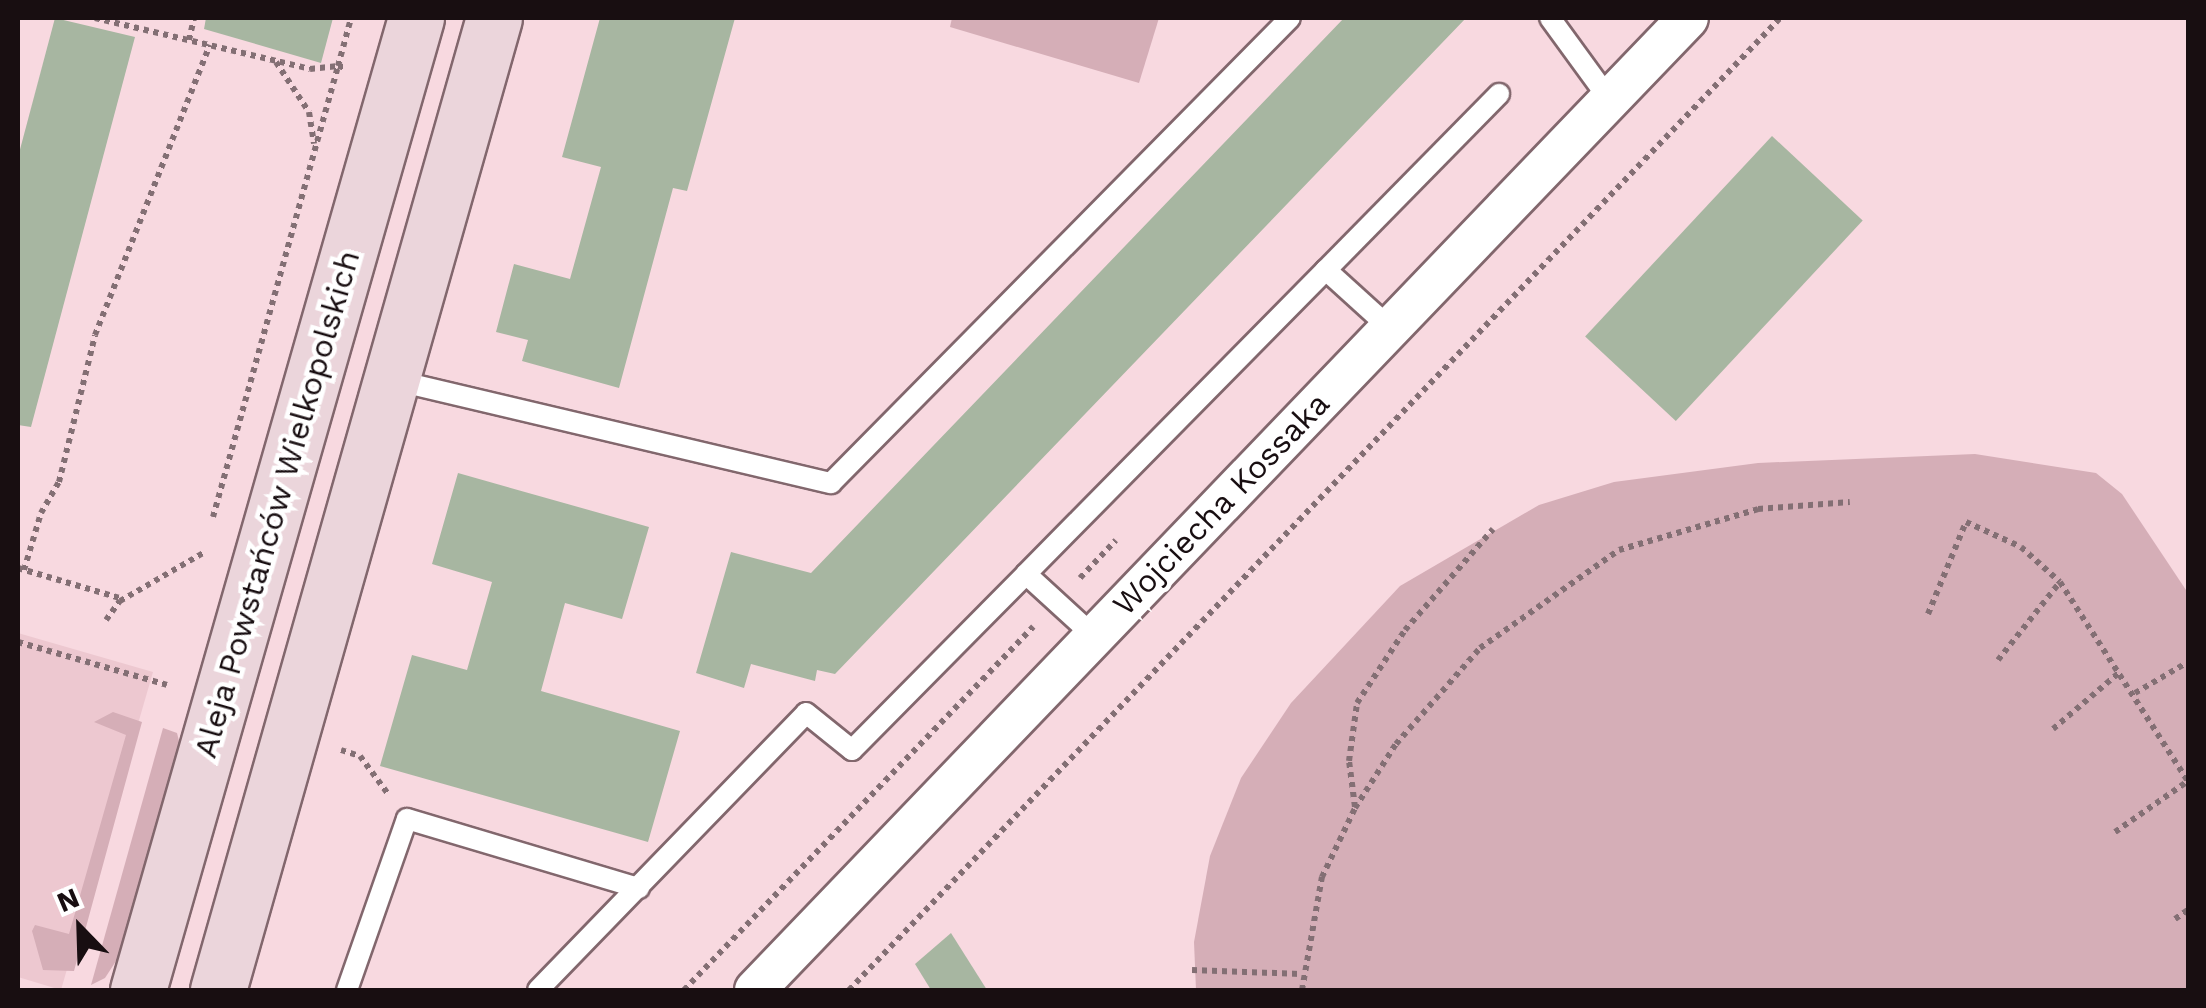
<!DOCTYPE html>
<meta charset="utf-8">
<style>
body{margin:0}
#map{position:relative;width:2206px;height:1008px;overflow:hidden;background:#f8d9e0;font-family:"Work Sans",sans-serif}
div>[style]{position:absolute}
.built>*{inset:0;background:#edc8d0}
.green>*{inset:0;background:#d5aeb7}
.building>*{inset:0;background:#a7b6a1;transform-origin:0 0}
.path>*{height:6px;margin-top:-3px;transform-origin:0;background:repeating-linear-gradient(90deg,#836f74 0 5px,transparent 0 10px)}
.roads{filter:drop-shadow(2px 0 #82676d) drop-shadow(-2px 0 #82676d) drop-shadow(0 2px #82676d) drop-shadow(0 -2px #82676d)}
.lane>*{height:20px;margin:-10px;padding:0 10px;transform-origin:10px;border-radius:10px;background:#fff}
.street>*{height:40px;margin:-20px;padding:0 20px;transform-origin:20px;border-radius:20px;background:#fff}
.secondary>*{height:55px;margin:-27.5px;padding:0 27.5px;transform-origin:27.5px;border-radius:27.5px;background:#ebd5db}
span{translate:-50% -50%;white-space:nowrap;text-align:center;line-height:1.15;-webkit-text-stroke:9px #fff;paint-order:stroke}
.street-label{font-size:32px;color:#180e11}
.frame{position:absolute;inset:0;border:20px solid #180e11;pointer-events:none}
.north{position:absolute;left:30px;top:878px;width:100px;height:100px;-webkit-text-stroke:8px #fff;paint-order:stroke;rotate:337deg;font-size:28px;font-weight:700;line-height:40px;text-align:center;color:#180e11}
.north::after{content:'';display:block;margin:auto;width:35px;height:45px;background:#180e11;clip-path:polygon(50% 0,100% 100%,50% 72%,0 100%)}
</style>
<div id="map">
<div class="built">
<div style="clip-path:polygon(18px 633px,153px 672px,61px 990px,18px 977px)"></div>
</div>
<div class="green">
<div style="clip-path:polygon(952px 18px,1159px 18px,1139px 83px,950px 27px)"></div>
<div style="clip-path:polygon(1975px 454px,2096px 473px,2122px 494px,2188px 593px,2188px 990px,1196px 990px,1194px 942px,1210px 856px,1241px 778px,1291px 703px,1400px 586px,1539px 505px,1614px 482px,1758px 463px)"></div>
<div style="clip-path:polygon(113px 712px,142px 722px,74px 971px,43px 970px,32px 931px,35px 925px,69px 934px,126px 735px,94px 722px)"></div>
<div style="clip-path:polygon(163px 728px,177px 733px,180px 745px,118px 958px,105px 978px,91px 985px)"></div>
</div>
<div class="building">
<div style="clip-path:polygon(55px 18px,135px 37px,31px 427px,18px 425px,18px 157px)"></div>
<div style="clip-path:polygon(206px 18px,333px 18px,321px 63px,204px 29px)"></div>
<div style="clip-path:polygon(600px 18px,735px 18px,687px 191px,673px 188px,619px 388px,522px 361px,528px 340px,496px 332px,514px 264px,570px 279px,601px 167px,562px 157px)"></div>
<div style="clip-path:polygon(1344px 18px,1466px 18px,835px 674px,817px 670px,815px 681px,751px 664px,744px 688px,696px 673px,731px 552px,811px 573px)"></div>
<div style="left:1772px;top:136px;width:124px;height:274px;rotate:43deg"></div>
<div style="clip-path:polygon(458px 473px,649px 527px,622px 619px,565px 603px,541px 691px,680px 731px,648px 842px,380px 766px,412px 655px,467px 670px,492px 582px,432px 564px)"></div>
<div style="clip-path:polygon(951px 933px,987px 990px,931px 990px,915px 964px)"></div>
</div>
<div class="path">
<div style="left:95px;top:18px;width:221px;rotate:13.3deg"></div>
<div style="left:310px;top:69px;width:28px;rotate:-6deg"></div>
<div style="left:338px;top:66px;width:50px;rotate:-74.8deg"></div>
<div style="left:189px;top:40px;width:23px;rotate:-77deg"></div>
<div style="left:276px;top:62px;width:60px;rotate:56.6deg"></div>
<div style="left:309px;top:112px;width:32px;rotate:81deg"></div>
<div style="left:213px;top:517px;width:468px;rotate:-74.5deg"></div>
<div style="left:338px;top:66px;width:9px;rotate:13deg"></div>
<div style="left:18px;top:568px;width:109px;rotate:16.4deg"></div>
<div style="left:24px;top:570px;width:59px;rotate:-73.4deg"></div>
<div style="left:41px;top:513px;width:36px;rotate:-60deg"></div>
<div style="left:59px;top:482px;width:151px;rotate:-76.2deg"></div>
<div style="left:95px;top:335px;width:312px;rotate:-68.4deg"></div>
<div style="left:1080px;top:578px;width:52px;rotate:-46.5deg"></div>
<div style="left:1928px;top:614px;width:100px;rotate:-67.6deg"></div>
<div style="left:1966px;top:522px;width:60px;rotate:24.4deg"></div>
<div style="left:2021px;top:547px;width:52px;rotate:41.9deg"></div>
<div style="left:2060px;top:582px;width:237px;rotate:57.3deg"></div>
<div style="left:106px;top:620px;width:24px;rotate:-54deg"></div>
<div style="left:120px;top:601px;width:96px;rotate:-30deg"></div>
<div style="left:18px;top:642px;width:155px;rotate:16.1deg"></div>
<div style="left:1998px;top:660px;width:100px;rotate:-51.5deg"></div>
<div style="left:2135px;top:693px;width:61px;rotate:-30.3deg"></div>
<div style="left:2053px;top:729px;width:89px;rotate:-40.5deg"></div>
<div style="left:341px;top:750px;width:20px;rotate:18deg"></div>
<div style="left:360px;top:756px;width:47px;rotate:53.6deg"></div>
<div style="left:1355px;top:807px;width:46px;rotate:-97.4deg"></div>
<div style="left:1349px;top:761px;width:59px;rotate:-82.1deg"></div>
<div style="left:1357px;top:703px;width:87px;rotate:-56.7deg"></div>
<div style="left:1405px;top:630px;width:134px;rotate:-48.9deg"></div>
<div style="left:2115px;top:832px;width:89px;rotate:-34.9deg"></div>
<div style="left:2175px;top:919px;width:16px;rotate:-35deg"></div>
<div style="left:1192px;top:970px;width:108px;rotate:2.1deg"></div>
<div style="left:684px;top:990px;width:504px;rotate:-46.13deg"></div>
<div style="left:849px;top:990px;width:1346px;rotate:-46.23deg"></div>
<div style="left:1302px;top:990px;width:115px;rotate:-80deg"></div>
<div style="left:1322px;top:877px;width:76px;rotate:-64.4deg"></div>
<div style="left:1355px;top:808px;width:76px;rotate:-57.4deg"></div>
<div style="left:1396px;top:744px;width:128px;rotate:-48.8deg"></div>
<div style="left:1480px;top:648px;width:170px;rotate:-35.2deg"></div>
<div style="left:1619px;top:550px;width:145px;rotate:-16.4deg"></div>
<div style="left:1758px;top:509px;width:92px;rotate:-4.4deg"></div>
</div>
<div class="roads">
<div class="lane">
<div style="left:1550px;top:18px;width:100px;rotate:53.9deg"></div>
<div style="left:1326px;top:270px;width:247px;rotate:-45.5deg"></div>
<div style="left:394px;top:380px;width:449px;rotate:13.3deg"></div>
<div style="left:831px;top:483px;width:653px;rotate:-45.37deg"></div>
<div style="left:1026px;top:574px;width:427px;rotate:-45.4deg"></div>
<div style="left:1326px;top:270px;width:86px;rotate:42.2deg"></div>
<div style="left:347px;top:990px;width:181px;rotate:-70.7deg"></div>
<div style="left:407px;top:819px;width:242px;rotate:16.6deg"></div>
<div style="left:538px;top:990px;width:385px;rotate:-45.9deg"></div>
<div style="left:806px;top:713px;width:59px;rotate:38.8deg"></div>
<div style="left:852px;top:750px;width:247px;rotate:-45.3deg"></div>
<div style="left:1026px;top:574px;width:92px;rotate:42.4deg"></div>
</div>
<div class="street">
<div style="left:755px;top:990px;width:1347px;rotate:-46.17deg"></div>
</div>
<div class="secondary">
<div style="left:138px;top:990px;width:1011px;rotate:-74.04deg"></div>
<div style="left:218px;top:990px;width:1010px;rotate:-74.15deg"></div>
</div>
</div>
<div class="street-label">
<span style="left:277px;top:504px;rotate:-74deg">Aleja Powstańców Wielkopolskich</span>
<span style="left:1221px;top:504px;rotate:-46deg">Wojciecha Kossaka</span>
</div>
<div class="frame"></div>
<div class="north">N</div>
</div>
